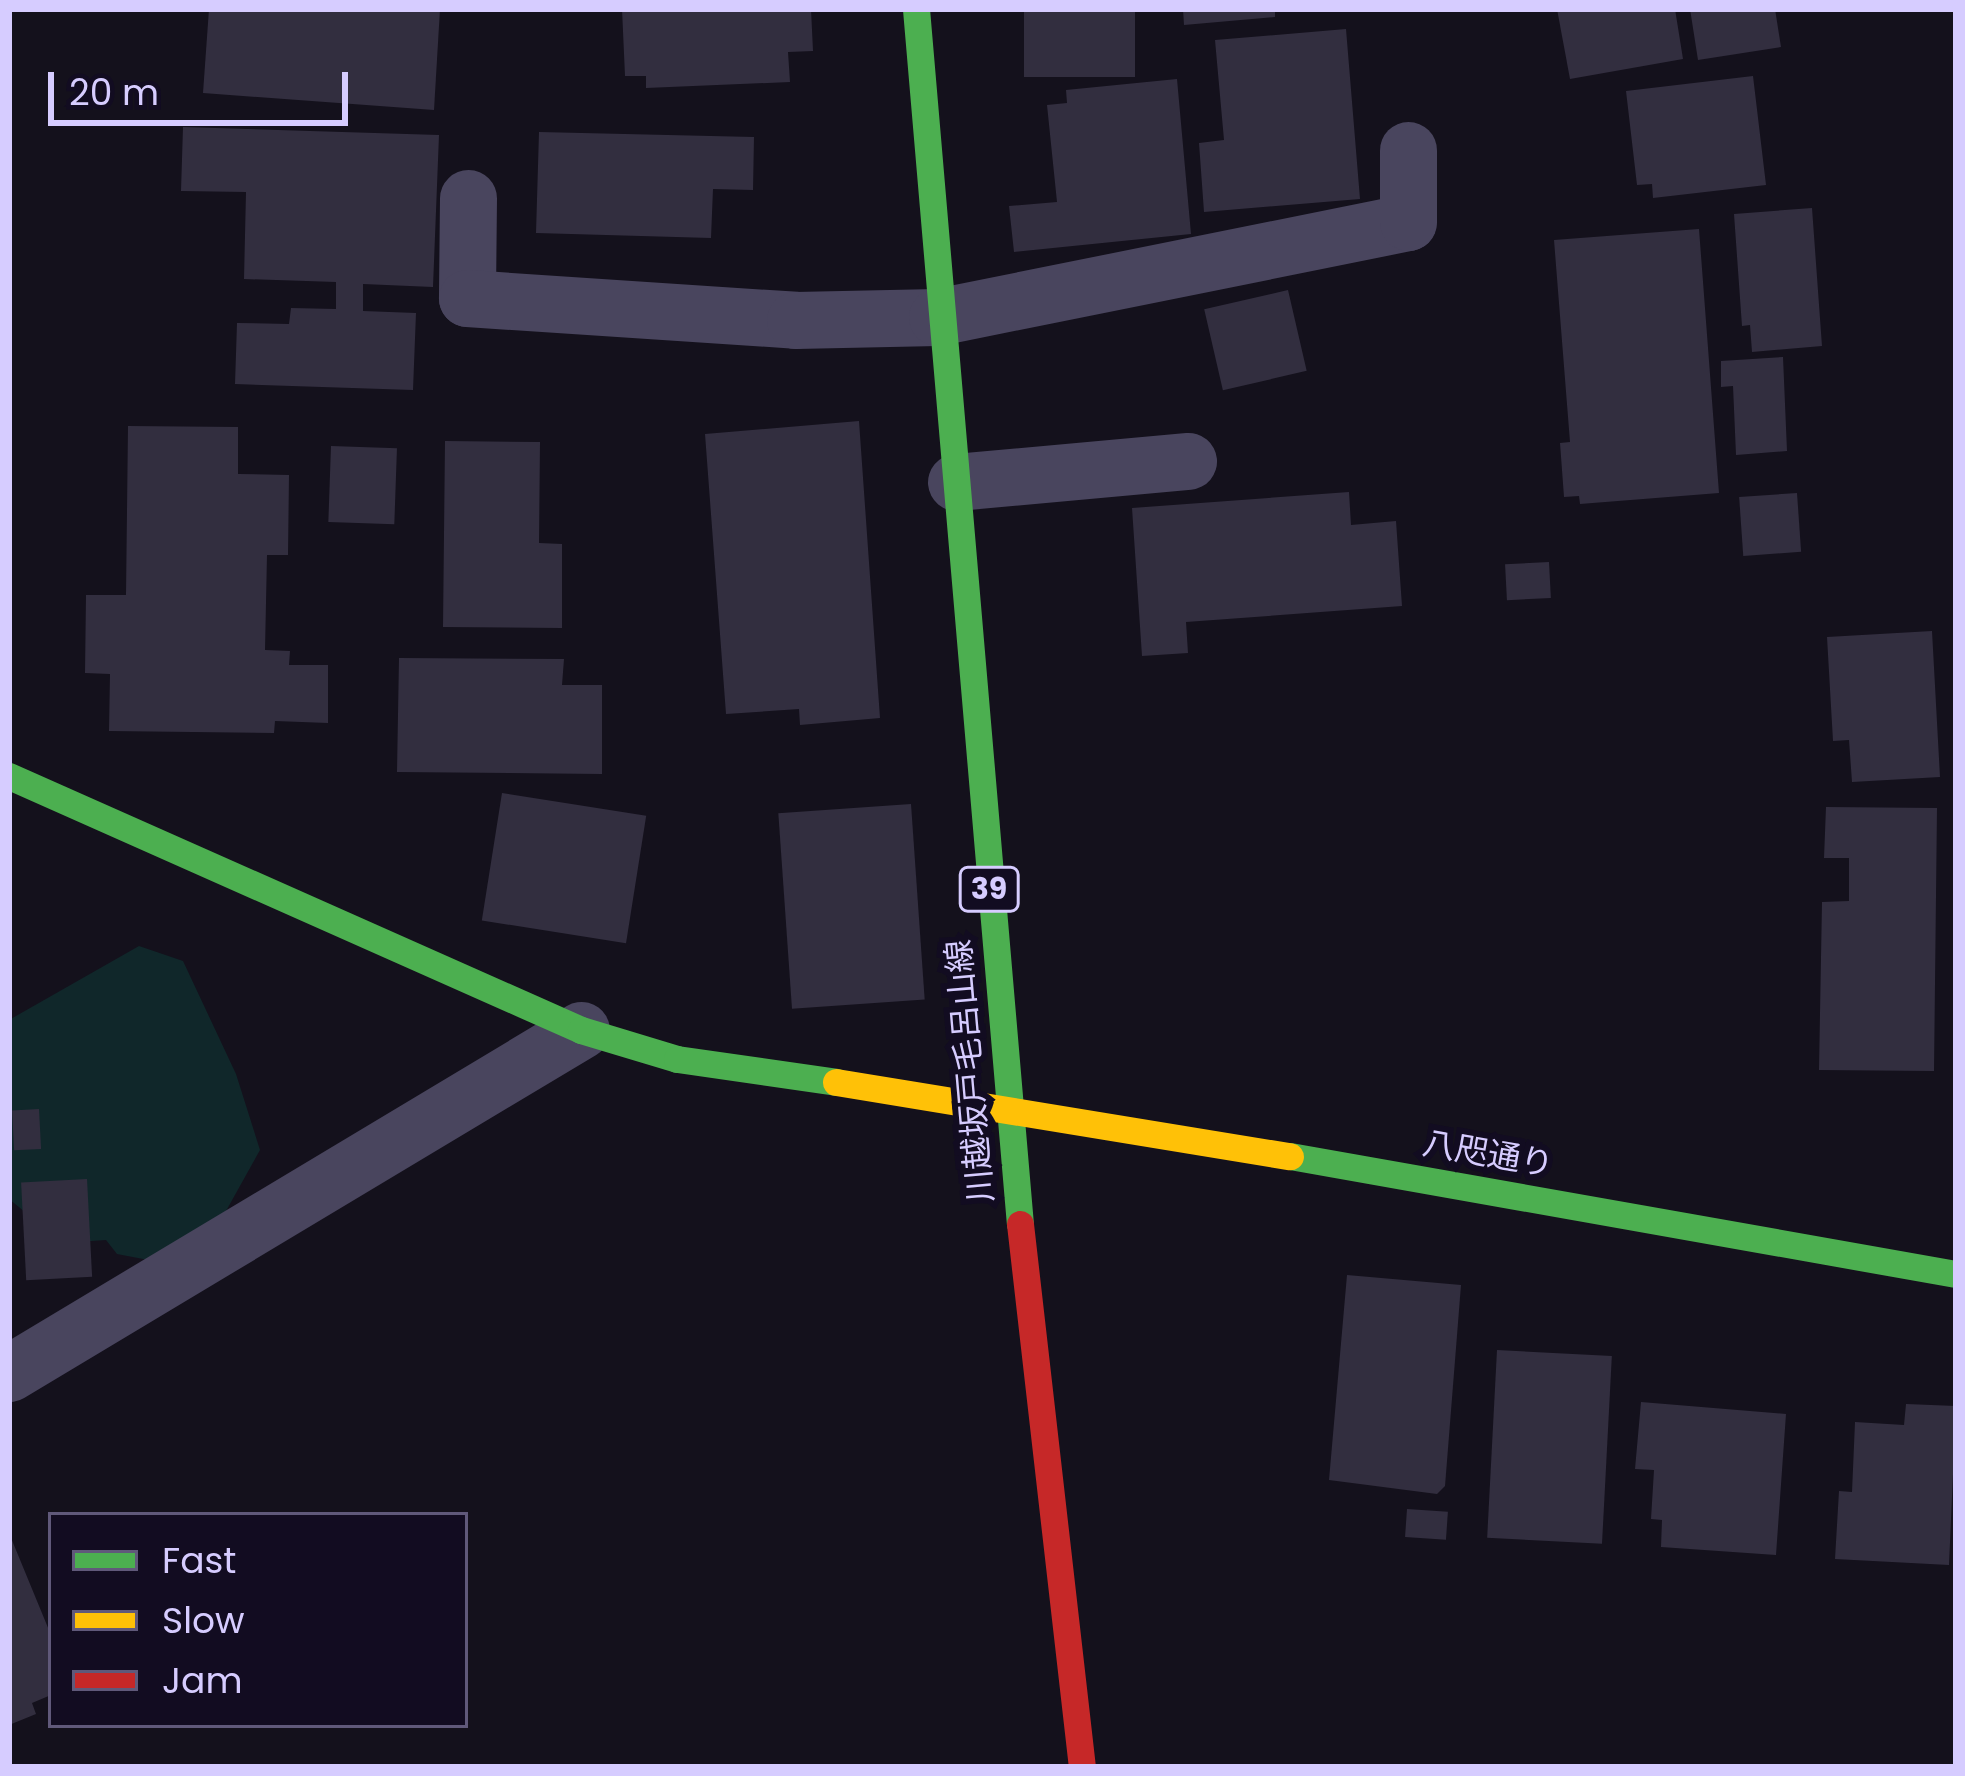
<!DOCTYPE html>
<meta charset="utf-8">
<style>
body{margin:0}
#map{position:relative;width:1965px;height:1776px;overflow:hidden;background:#14111c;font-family:Poppins,"Noto Sans JP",sans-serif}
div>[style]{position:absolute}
.green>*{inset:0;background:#10272a}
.building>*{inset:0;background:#322e3f;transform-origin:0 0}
.lane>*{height:57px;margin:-28.5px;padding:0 28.5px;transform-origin:28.5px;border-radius:28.5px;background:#49455e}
.fast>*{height:27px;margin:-13.5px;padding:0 13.5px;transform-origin:13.5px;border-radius:13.5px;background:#4caf50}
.slow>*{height:27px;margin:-13.5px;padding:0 13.5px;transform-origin:13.5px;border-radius:13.5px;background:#ffc107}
.jam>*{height:27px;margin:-13.5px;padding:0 13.5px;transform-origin:13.5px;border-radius:13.5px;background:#c62828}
span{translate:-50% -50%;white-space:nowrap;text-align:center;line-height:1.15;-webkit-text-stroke:12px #120c21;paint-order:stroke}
.shield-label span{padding:3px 9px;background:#120c21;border:3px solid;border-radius:9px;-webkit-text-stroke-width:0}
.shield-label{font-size:30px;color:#d6ccff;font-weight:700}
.street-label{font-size:33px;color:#d6ccff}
.frame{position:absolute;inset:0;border:12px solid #d6ccff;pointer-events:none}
.legend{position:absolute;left:48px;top:1512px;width:420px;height:216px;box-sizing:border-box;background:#120c21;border:3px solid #60597a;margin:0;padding:15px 21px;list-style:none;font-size:36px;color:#d6ccff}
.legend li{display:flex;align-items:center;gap:24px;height:60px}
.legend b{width:60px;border:3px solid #60597a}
.scale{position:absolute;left:48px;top:72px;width:300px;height:54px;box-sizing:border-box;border:6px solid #d6ccff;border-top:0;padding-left:15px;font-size:36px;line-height:42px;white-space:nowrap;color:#d6ccff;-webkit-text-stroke:9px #120c21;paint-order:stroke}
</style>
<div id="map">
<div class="green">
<div style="clip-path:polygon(139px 946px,183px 961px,236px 1074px,260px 1150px,221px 1220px,159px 1262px,117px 1254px,106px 1240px,63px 1243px,9px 1199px,9px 1020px)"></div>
</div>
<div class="building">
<div style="clip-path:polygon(209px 9px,440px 9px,434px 110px,203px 93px)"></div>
<div style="clip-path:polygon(622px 9px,811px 9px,813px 51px,788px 52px,790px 82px,646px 88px,646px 76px,625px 76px)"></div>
<div style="left:1024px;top:9px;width:111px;height:68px"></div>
<div style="clip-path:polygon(1183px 9px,1275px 9px,1275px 17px,1184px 25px)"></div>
<div style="clip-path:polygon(1557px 9px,1675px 9px,1683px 59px,1570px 79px)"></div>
<div style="clip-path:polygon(1690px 9px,1775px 9px,1781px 47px,1698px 60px)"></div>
<div style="clip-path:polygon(1346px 29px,1360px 199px,1204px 212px,1199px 143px,1224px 140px,1215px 40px)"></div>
<div style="clip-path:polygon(1753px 76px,1766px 185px,1653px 198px,1652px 184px,1637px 185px,1626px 91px)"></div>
<div style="clip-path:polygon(1177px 79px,1191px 234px,1014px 252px,1009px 206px,1057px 202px,1047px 105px,1067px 103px,1066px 90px)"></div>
<div style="clip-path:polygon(183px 127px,439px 135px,433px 287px,363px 284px,363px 311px,416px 313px,413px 390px,235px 384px,237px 323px,289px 324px,291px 308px,336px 309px,336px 282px,244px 279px,246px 192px,181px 191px)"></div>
<div style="clip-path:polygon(539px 132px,754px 137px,753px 190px,713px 189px,711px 238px,536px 233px)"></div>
<div style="clip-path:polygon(1812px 208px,1822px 346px,1752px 352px,1750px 325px,1742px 326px,1734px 214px)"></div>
<div style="clip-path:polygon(1699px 229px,1719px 493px,1580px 504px,1579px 496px,1564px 497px,1560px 443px,1570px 442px,1554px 240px)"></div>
<div style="left:1288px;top:290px;width:83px;height:86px;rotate:77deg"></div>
<div style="clip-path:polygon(1783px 357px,1787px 451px,1736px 455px,1733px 386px,1721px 387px,1721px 361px)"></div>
<div style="clip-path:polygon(859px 421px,880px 718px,800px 725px,799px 709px,726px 714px,705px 434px)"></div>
<div style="clip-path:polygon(128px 426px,238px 427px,238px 474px,289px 475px,288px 555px,267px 555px,265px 650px,290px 651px,289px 665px,328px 665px,328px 723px,275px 721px,274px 733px,109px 731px,110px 674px,85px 673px,86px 595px,126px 595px)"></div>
<div style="clip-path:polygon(445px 441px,540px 442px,539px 543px,562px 544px,562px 628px,443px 627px)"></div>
<div style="left:331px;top:446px;width:66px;height:76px;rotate:2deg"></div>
<div style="clip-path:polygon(1349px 492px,1351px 525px,1396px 521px,1402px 606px,1186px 622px,1188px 653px,1142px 656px,1132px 508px)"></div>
<div style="left:1797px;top:493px;width:59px;height:58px;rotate:86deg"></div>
<div style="left:1549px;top:562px;width:36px;height:44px;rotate:87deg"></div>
<div style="clip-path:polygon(1932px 631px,1940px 777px,1852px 782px,1849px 740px,1833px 741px,1827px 637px)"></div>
<div style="clip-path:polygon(399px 658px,564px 659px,562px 685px,602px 685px,602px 774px,397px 772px)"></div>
<div style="left:502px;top:793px;width:146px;height:129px;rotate:9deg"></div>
<div style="left:911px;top:804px;width:196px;height:133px;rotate:86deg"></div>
<div style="clip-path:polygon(1826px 807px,1937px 808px,1934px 1071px,1819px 1070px,1822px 902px,1849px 901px,1849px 858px,1824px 858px)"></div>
<div style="left:39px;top:1109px;width:40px;height:27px;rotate:87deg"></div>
<div style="left:87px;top:1179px;width:98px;height:66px;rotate:87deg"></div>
<div style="clip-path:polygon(1347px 1275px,1461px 1285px,1445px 1486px,1437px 1494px,1329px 1480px)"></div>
<div style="left:1497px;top:1350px;width:115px;height:188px;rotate:3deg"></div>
<div style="clip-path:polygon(1641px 1402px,1786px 1414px,1776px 1555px,1661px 1547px,1662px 1520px,1651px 1519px,1654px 1470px,1635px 1469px)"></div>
<div style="clip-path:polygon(1906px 1404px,1956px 1406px,1949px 1565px,1835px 1559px,1839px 1491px,1852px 1492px,1855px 1422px,1904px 1425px)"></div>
<div style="left:1407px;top:1509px;width:41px;height:28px;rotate:4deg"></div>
<div style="clip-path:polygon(9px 1533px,51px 1635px,51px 1695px,32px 1703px,36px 1714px,9px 1725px)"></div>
</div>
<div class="lane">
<div style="left:468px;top:198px;width:100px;rotate:90.6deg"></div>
<div style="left:467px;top:298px;width:329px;rotate:3.8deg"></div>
<div style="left:795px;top:320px;width:142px;rotate:-1.2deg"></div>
<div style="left:937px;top:317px;width:480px;rotate:-11.4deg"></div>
<div style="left:1408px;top:222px;width:72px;rotate:-90deg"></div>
<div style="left:956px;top:482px;width:233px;rotate:-5.2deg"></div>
<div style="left:9px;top:1373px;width:667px;rotate:-30.95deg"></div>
</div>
<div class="fast">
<div style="left:916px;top:9px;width:1219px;rotate:85.11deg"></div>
<div style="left:9px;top:776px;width:626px;rotate:23.94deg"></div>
<div style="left:581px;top:1030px;width:100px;rotate:16.8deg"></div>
<div style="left:677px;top:1059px;width:161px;rotate:8.2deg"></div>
<div style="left:1290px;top:1156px;width:676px;rotate:10.05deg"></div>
</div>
<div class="slow">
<div style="left:836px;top:1082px;width:460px;rotate:9.3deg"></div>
</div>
<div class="jam">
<div style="left:1020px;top:1224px;width:547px;rotate:83.49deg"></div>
</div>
<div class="shield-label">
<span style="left:989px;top:889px">39</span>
</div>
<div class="street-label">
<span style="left:970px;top:1071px;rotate:-95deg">川越坂戸毛呂山線</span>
<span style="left:1488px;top:1154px;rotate:10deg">八咫通り</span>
</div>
<div class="frame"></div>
<ul class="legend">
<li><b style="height:15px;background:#4caf50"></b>Fast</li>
<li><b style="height:15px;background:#ffc107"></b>Slow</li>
<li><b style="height:15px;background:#c62828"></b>Jam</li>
</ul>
<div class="scale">20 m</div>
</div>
